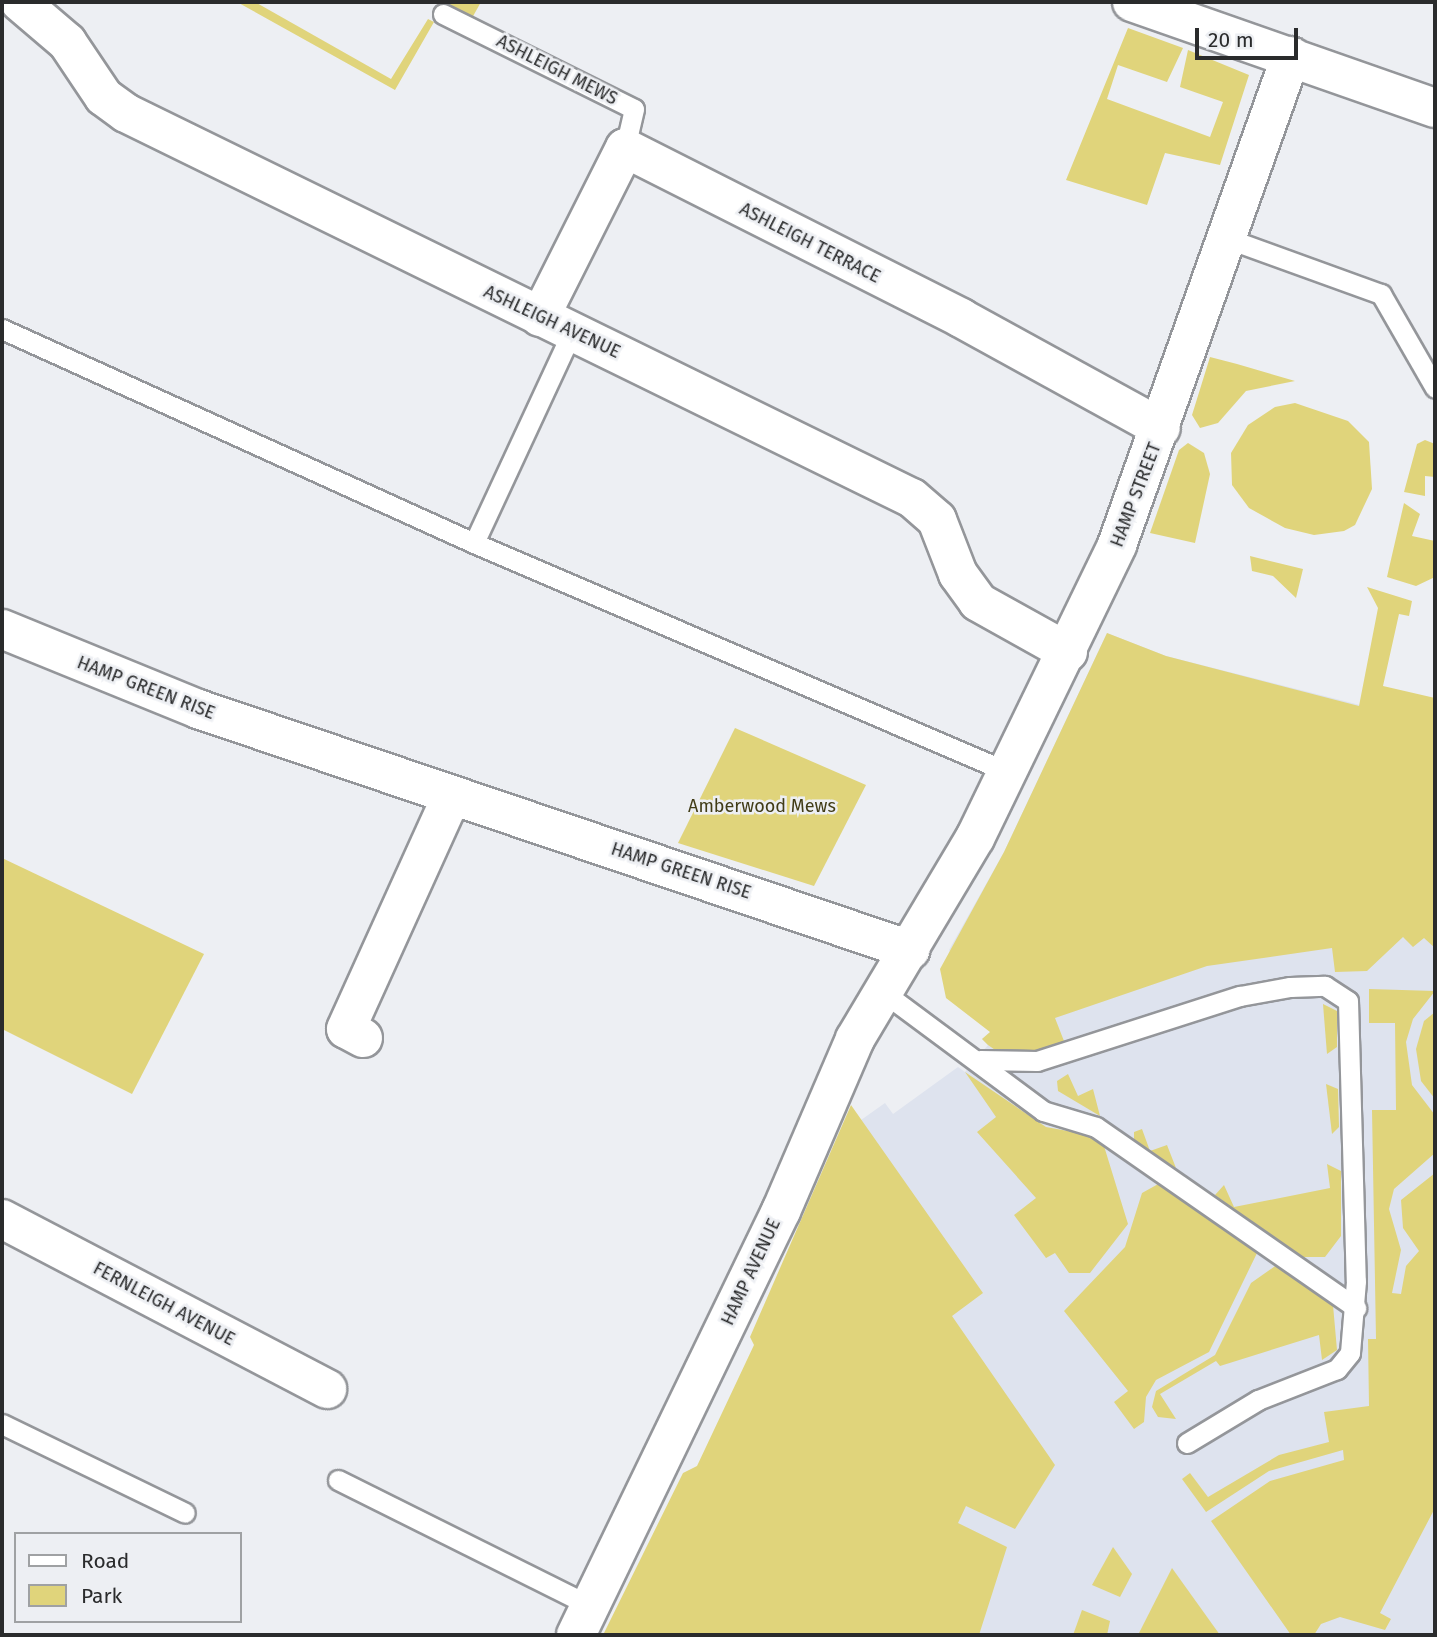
<!DOCTYPE html>
<style>
body{margin:0}
#map{position:relative;width:1437px;height:1637px;overflow:hidden;background:#edeff3;font-family:"Fira Sans",sans-serif}
div>[style]{position:absolute}
.built>*{inset:0;background:#dee3ee}
.green>*{inset:0;background:#e0d47b}
.roads{filter:drop-shadow(2px 0 #94969a) drop-shadow(-2px 0 #94969a) drop-shadow(0 2px #94969a) drop-shadow(0 -2px #94969a)}
.service>*{height:19px;margin:-9.5px;padding:0 9.5px;transform-origin:9.5px;border-radius:9.5px;background:#fff}
.minor>*{height:38px;margin:-19px;padding:0 19px;transform-origin:19px;border-radius:19px;background:#fff}
span{translate:-50% -50%;white-space:nowrap;text-align:center;line-height:1.15;-webkit-text-stroke:5px #edeff3;paint-order:stroke}
.street-label{font-size:18px;color:#2a2b2c}
.park-label{font-size:18px;color:#413c16}
.frame{position:absolute;inset:0;border:4px solid #2a2b2c;pointer-events:none}
.legend{position:absolute;left:14px;top:1532px;width:228px;height:91px;box-sizing:border-box;background:#edeff3;border:2px solid #9fa1a3;margin:0;padding:9px 12px;list-style:none;font-size:21px;color:#2a2b2c}
.legend li{display:flex;align-items:center;gap:14px;height:35px}
.legend b{width:35px;border:2px solid #9fa1a3}
.scale{position:absolute;left:1195px;top:28px;width:103px;height:32px;box-sizing:border-box;border:4px solid #2a2b2c;border-top:0;padding-left:9px;font-size:21px;line-height:24px;white-space:nowrap;color:#2a2b2c;-webkit-text-stroke:5px #edeff3;paint-order:stroke}
</style>
<div id="map">
<div class="built">
<div style="clip-path:polygon(1107px 633px,1166px 656px,1435px 724px,1435px 1635px,678px 1635px,861px 1245px,861px 1120px,885px 1103px,893px 1114px,958px 1067px,965px 1072px,988px 1045px,982px 1039px,991px 1032px,949px 950px,1004px 852px)"></div>
</div>
<div class="green">
<div style="clip-path:polygon(237px 2px,255px 2px,391px 79px,428px 19px,434px 22px,395px 90px)"></div>
<div style="clip-path:polygon(439px 2px,481px 2px,472px 18px)"></div>
<div style="clip-path:polygon(1128px 28px,1183px 48px,1167px 82px,1118px 65px,1107px 99px,1210px 137px,1223px 102px,1180px 87px,1188px 50px,1249px 75px,1220px 165px,1165px 153px,1147px 205px,1066px 180px)"></div>
<div style="clip-path:polygon(1210px 357px,1237px 364px,1295px 381px,1246px 391px,1218px 423px,1200px 428px,1192px 415px)"></div>
<div style="clip-path:polygon(1295px 403px,1348px 421px,1369px 442px,1372px 489px,1355px 525px,1344px 531px,1314px 535px,1285px 528px,1249px 508px,1232px 485px,1231px 453px,1248px 425px,1275px 407px)"></div>
<div style="clip-path:polygon(1425px 440px,1435px 444px,1435px 477px,1425px 476px,1425px 496px,1404px 492px,1417px 444px)"></div>
<div style="clip-path:polygon(1188px 443px,1204px 453px,1210px 474px,1195px 543px,1150px 533px,1179px 450px)"></div>
<div style="clip-path:polygon(1404px 503px,1420px 514px,1412px 536px,1435px 541px,1435px 577px,1416px 586px,1387px 577px)"></div>
<div style="clip-path:polygon(1250px 556px,1303px 569px,1296px 598px,1273px 576px,1252px 571px)"></div>
<div style="clip-path:polygon(1367px 587px,1412px 601px,1409px 616px,1399px 614px,1383px 686px,1435px 698px,1435px 948px,1424px 938px,1413px 947px,1403px 937px,1367px 971px,1335px 972px,1332px 948px,1207px 966px,1055px 1018px,1064px 1041px,1046px 1051px,1001px 1054px,988px 1045px,982px 1039px,990px 1032px,946px 998px,940px 969px,1004px 852px,1107px 633px,1166px 656px,1359px 706px,1378px 608px)"></div>
<div style="clip-path:polygon(735px 728px,866px 785px,814px 886px,678px 843px)"></div>
<div style="clip-path:polygon(2px 858px,204px 954px,132px 1094px,2px 1029px)"></div>
<div style="clip-path:polygon(1369px 989px,1435px 991px,1413px 1019px,1406px 1042px,1412px 1085px,1435px 1115px,1435px 1153px,1394px 1189px,1389px 1209px,1401px 1250px,1392px 1293px,1401px 1294px,1406px 1266px,1419px 1251px,1403px 1228px,1401px 1200px,1435px 1173px,1435px 1508px,1380px 1613px,1391px 1619px,1385px 1630px,1340px 1617px,1321px 1624px,1314px 1635px,1291px 1635px,1211px 1521px,1270px 1481px,1344px 1460px,1343px 1450px,1269px 1471px,1206px 1512px,1182px 1479px,1190px 1473px,1208px 1497px,1279px 1455px,1329px 1442px,1324px 1412px,1369px 1406px,1368px 1339px,1376px 1339px,1372px 1110px,1396px 1110px,1395px 1023px,1369px 1023px)"></div>
<div style="clip-path:polygon(1323px 1004px,1337px 1011px,1337px 1047px,1327px 1054px)"></div>
<div style="clip-path:polygon(1435px 1012px,1435px 1099px,1421px 1081px,1416px 1049px,1424px 1021px)"></div>
<div style="clip-path:polygon(965px 1072px,1046px 1127px,1084px 1134px,1104px 1146px,1128px 1224px,1090px 1273px,1069px 1273px,1055px 1253px,1046px 1258px,1014px 1215px,1036px 1198px,977px 1132px,996px 1117px)"></div>
<div style="clip-path:polygon(1068px 1074px,1078px 1096px,1093px 1089px,1100px 1116px,1058px 1091px,1057px 1081px)"></div>
<div style="clip-path:polygon(1326px 1084px,1338px 1089px,1339px 1127px,1332px 1134px)"></div>
<div style="clip-path:polygon(851px 1105px,983px 1293px,952px 1316px,1055px 1465px,1015px 1529px,966px 1506px,958px 1523px,1007px 1547px,979px 1635px,603px 1635px,683px 1473px,697px 1466px,754px 1345px,750px 1337px)"></div>
<div style="clip-path:polygon(1142px 1129px,1150px 1151px,1167px 1145px,1176px 1168px,1134px 1143px,1134px 1132px)"></div>
<div style="clip-path:polygon(1327px 1164px,1341px 1171px,1341px 1236px,1325px 1257px,1299px 1257px,1215px 1195px,1224px 1185px,1234px 1207px,1330px 1188px)"></div>
<div style="clip-path:polygon(1160px 1183px,1258px 1251px,1209px 1352px,1156px 1380px,1146px 1397px,1144px 1422px,1134px 1429px,1114px 1402px,1128px 1391px,1064px 1311px,1125px 1247px,1142px 1193px)"></div>
<div style="clip-path:polygon(1278px 1264px,1333px 1305px,1337px 1350px,1322px 1360px,1319px 1335px,1220px 1366px,1216px 1361px,1160px 1394px,1176px 1419px,1158px 1417px,1152px 1407px,1156px 1391px,1215px 1355px,1251px 1283px)"></div>
<div style="clip-path:polygon(1113px 1547px,1132px 1574px,1120px 1597px,1092px 1585px)"></div>
<div style="clip-path:polygon(1172px 1568px,1220px 1635px,1138px 1635px)"></div>
<div style="clip-path:polygon(1082px 1610px,1110px 1621px,1107px 1635px,1073px 1635px)"></div>
</div>
<div class="roads">
<div class="service">
<div style="left:443px;top:14px;width:213px;rotate:26.4deg"></div>
<div style="left:634px;top:109px;width:40px;rotate:103deg"></div>
<div style="left:1226px;top:238px;width:165px;rotate:19.9deg"></div>
<div style="left:1381px;top:294px;width:108px;rotate:60.1deg"></div>
<div style="left:2px;top:329px;width:518px;rotate:24.39deg"></div>
<div style="left:474px;top:543px;width:581px;rotate:23.21deg"></div>
<div style="left:474px;top:543px;width:233px;rotate:-65.1deg"></div>
<div style="left:883px;top:992px;width:199px;rotate:36.6deg"></div>
<div style="left:1043px;top:1111px;width:55px;rotate:16.8deg"></div>
<div style="left:1096px;top:1127px;width:317px;rotate:34.8deg"></div>
<div style="left:980px;top:1060px;width:57px;rotate:1deg"></div>
<div style="left:1037px;top:1061px;width:213px;rotate:-17.8deg"></div>
<div style="left:1240px;top:996px;width:51px;rotate:-10.2deg"></div>
<div style="left:1290px;top:987px;width:35px;rotate:-2deg"></div>
<div style="left:1325px;top:986px;width:27px;rotate:33deg"></div>
<div style="left:1348px;top:1001px;width:280px;rotate:88.4deg"></div>
<div style="left:1356px;top:1281px;width:72px;rotate:94.8deg"></div>
<div style="left:1350px;top:1353px;width:21px;rotate:129deg"></div>
<div style="left:1337px;top:1369px;width:85px;rotate:158.6deg"></div>
<div style="left:1258px;top:1400px;width:83px;rotate:148.8deg"></div>
<div style="left:2px;top:1424px;width:203px;rotate:25.9deg"></div>
<div style="left:338px;top:1480px;width:283px;rotate:26.5deg"></div>
</div>
<div class="minor">
<div style="left:20px;top:2px;width:62px;rotate:40.4deg"></div>
<div style="left:67px;top:42px;width:66px;rotate:56.1deg"></div>
<div style="left:104px;top:97px;width:27px;rotate:36deg"></div>
<div style="left:126px;top:113px;width:875px;rotate:26.1deg"></div>
<div style="left:912px;top:498px;width:33px;rotate:41deg"></div>
<div style="left:937px;top:520px;width:58px;rotate:68.7deg"></div>
<div style="left:958px;top:574px;width:34px;rotate:54deg"></div>
<div style="left:978px;top:602px;width:103px;rotate:29.1deg"></div>
<div style="left:1132px;top:2px;width:321px;rotate:19.3deg"></div>
<div style="left:540px;top:317px;width:189px;rotate:-63.3deg"></div>
<div style="left:625px;top:148px;width:377px;rotate:26.8deg"></div>
<div style="left:961px;top:318px;width:228px;rotate:28.8deg"></div>
<div style="left:2px;top:629px;width:212px;rotate:22.2deg"></div>
<div style="left:198px;top:709px;width:752px;rotate:18.7deg"></div>
<div style="left:363px;top:1038px;width:19px;rotate:-152deg"></div>
<div style="left:346px;top:1029px;width:255px;rotate:-65.6deg"></div>
<div style="left:2px;top:1219px;width:367px;rotate:27.6deg"></div>
<div style="left:576px;top:1635px;width:471px;rotate:-64.2deg"></div>
<div style="left:781px;top:1211px;width:187px;rotate:-66.7deg"></div>
<div style="left:855px;top:1039px;width:234px;rotate:-59.2deg"></div>
<div style="left:975px;top:838px;width:326px;rotate:-64.1deg"></div>
<div style="left:1117px;top:545px;width:519px;rotate:-70.41deg"></div>
</div>
</div>
<div class="street-label">
<span style="left:557px;top:70px;rotate:27deg">ASHLEIGH MEWS</span>
<span style="left:810px;top:243px;rotate:27deg">ASHLEIGH TERRACE</span>
<span style="left:552px;top:322px;rotate:25deg">ASHLEIGH AVENUE</span>
<span style="left:1136px;top:495px;rotate:-69deg">HAMP STREET</span>
<span style="left:146px;top:688px;rotate:21deg">HAMP GREEN RISE</span>
<span style="left:681px;top:871px;rotate:18deg">HAMP GREEN RISE</span>
<span style="left:751px;top:1272px;rotate:-65deg">HAMP AVENUE</span>
<span style="left:164px;top:1304px;rotate:28deg">FERNLEIGH AVENUE</span>
</div>
<div class="park-label">
<span style="left:762px;top:806px">Amberwood Mews</span>
</div>
<div class="frame"></div>
<ul class="legend">
<li><b style="height:9px;background:#fff"></b>Road</li>
<li><b style="height:19px;background:#e0d47b"></b>Park</li>
</ul>
<div class="scale">20 m</div>
</div>
